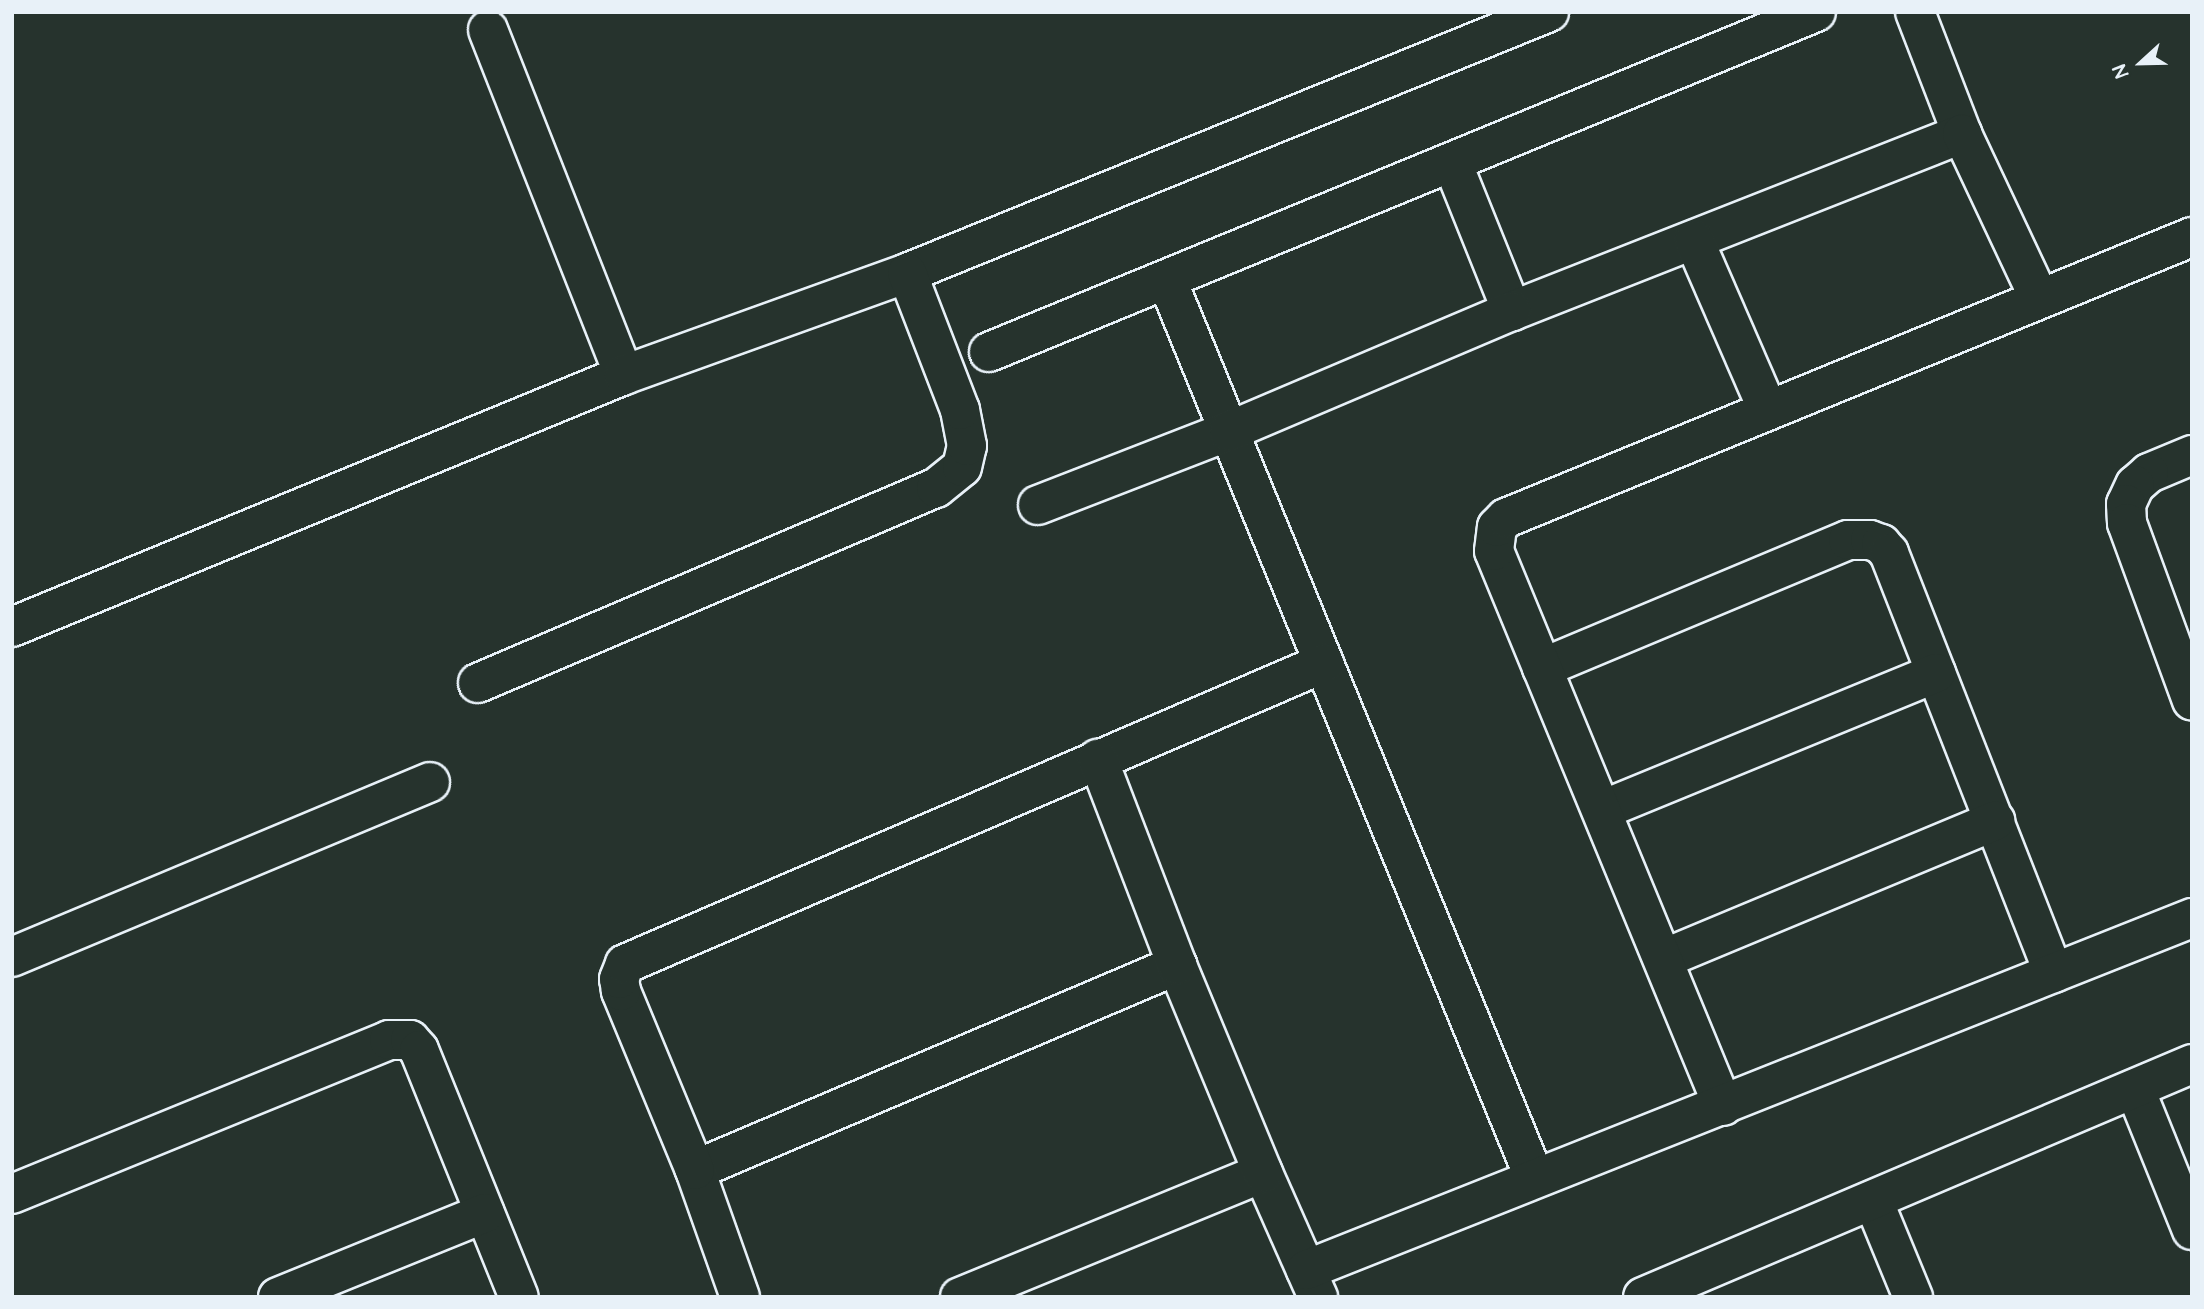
<!DOCTYPE html>
<style>
body{margin:0}
#map{position:relative;width:2204px;height:1309px;overflow:hidden;background:#26332d;font-family:"Architects Daughter",sans-serif}
div>[style]{position:absolute}
.roads{filter:drop-shadow(2px 0 #e8f1f8) drop-shadow(-2px 0 #e8f1f8) drop-shadow(0 2px #e8f1f8) drop-shadow(0 -2px #e8f1f8)}
.street>*{height:38px;margin:-19px;padding:0 19px;transform-origin:19px;border-radius:19px;background:#26332d}
span{translate:-50% -50%;white-space:nowrap;text-align:center;line-height:1.15;-webkit-text-stroke:6px #26332d;paint-order:stroke}
.frame{position:absolute;inset:0;border:14px solid #e8f1f8;pointer-events:none}
.north{position:absolute;left:2106px;top:28px;width:70px;height:70px;-webkit-text-stroke:5px #26332d;paint-order:stroke;rotate:248deg;font-size:19px;font-weight:700;line-height:28px;text-align:center;color:#e8f1f8}
.north::after{content:'';display:block;margin:auto;width:24px;height:32px;background:#e8f1f8;clip-path:polygon(50% 0,100% 100%,50% 72%,0 100%)}
</style>
<div id="map">
<div class="roads">
<div class="street">
<div style="left:1915px;top:12px;width:131px;rotate:68.9deg"></div>
<div style="left:488px;top:30px;width:371px;rotate:68.5deg"></div>
<div style="left:1452px;top:162px;width:161px;rotate:68.1deg"></div>
<div style="left:1512px;top:311px;width:484px;rotate:-21.5deg"></div>
<div style="left:1962px;top:134px;width:181px;rotate:64.8deg"></div>
<div style="left:1694px;top:240px;width:185px;rotate:66.5deg"></div>
<div style="left:1167px;top:280px;width:971px;rotate:67.74deg"></div>
<div style="left:989px;top:352px;width:894px;rotate:-22.35deg"></div>
<div style="left:2192px;top:455px;width:47px;rotate:157.3deg"></div>
<div style="left:2149px;top:473px;width:18px;rotate:139deg"></div>
<div style="left:2135px;top:485px;width:21px;rotate:115deg"></div>
<div style="left:2126px;top:504px;width:19px;rotate:87deg"></div>
<div style="left:2127px;top:523px;width:189px;rotate:69.9deg"></div>
<div style="left:1038px;top:505px;width:205px;rotate:-21.2deg"></div>
<div style="left:1229px;top:431px;width:307px;rotate:-23deg"></div>
<div style="left:12px;top:627px;width:662px;rotate:-22.38deg"></div>
<div style="left:624px;top:375px;width:301px;rotate:-19.8deg"></div>
<div style="left:907px;top:273px;width:693px;rotate:-22.12deg"></div>
<div style="left:1542px;top:668px;width:332px;rotate:-22.7deg"></div>
<div style="left:1848px;top:540px;width:22px"></div>
<div style="left:1870px;top:540px;width:12px;rotate:20deg"></div>
<div style="left:1881px;top:544px;width:12px;rotate:48deg"></div>
<div style="left:1889px;top:553px;width:451px;rotate:68.6deg"></div>
<div style="left:478px;top:683px;width:498px;rotate:-23.1deg"></div>
<div style="left:936px;top:488px;width:33px;rotate:-39deg"></div>
<div style="left:962px;top:467px;width:22px;rotate:-77deg"></div>
<div style="left:967px;top:446px;width:37px;rotate:-101deg"></div>
<div style="left:960px;top:410px;width:147px;rotate:-111.1deg"></div>
<div style="left:1602px;top:810px;width:361px;rotate:-22.3deg"></div>
<div style="left:12px;top:957px;width:453px;rotate:-22.7deg"></div>
<div style="left:1663px;top:959px;width:360px;rotate:-22.6deg"></div>
<div style="left:2135px;top:1089px;width:152px;rotate:68deg"></div>
<div style="left:1723px;top:1106px;width:600px;rotate:-112.42deg"></div>
<div style="left:1494px;top:551px;width:24px;rotate:-83deg"></div>
<div style="left:1497px;top:527px;width:13px;rotate:-45deg"></div>
<div style="left:1506px;top:518px;width:741px;rotate:-22.28deg"></div>
<div style="left:695px;top:1170px;width:524px;rotate:-23.04deg"></div>
<div style="left:1263px;top:1173px;width:136px;rotate:66.1deg"></div>
<div style="left:12px;top:1194px;width:407px;rotate:-22.2deg"></div>
<div style="left:389px;top:1040px;width:21px"></div>
<div style="left:410px;top:1040px;width:13px;rotate:48deg"></div>
<div style="left:419px;top:1050px;width:266px;rotate:68deg"></div>
<div style="left:1873px;top:1200px;width:105px;rotate:67.6deg"></div>
<div style="left:1306px;top:1270px;width:953px;rotate:-21.67deg"></div>
<div style="left:278px;top:1297px;width:223px;rotate:-22.1deg"></div>
<div style="left:740px;top:1297px;width:135px;rotate:-109.5deg"></div>
<div style="left:695px;top:1170px;width:194px;rotate:-112.5deg"></div>
<div style="left:621px;top:991px;width:12px;rotate:-99deg"></div>
<div style="left:619px;top:979px;width:16px;rotate:-68deg"></div>
<div style="left:625px;top:964px;width:761px;rotate:-23.3deg"></div>
<div style="left:960px;top:1297px;width:327px;rotate:-22.3deg"></div>
<div style="left:1263px;top:1173px;width:225px;rotate:-112.5deg"></div>
<div style="left:1177px;top:965px;width:221px;rotate:-111deg"></div>
<div style="left:1643px;top:1297px;width:596px;rotate:-23deg"></div>
</div>
</div>
<div class="frame"></div>
<div class="north">N</div>
</div>
